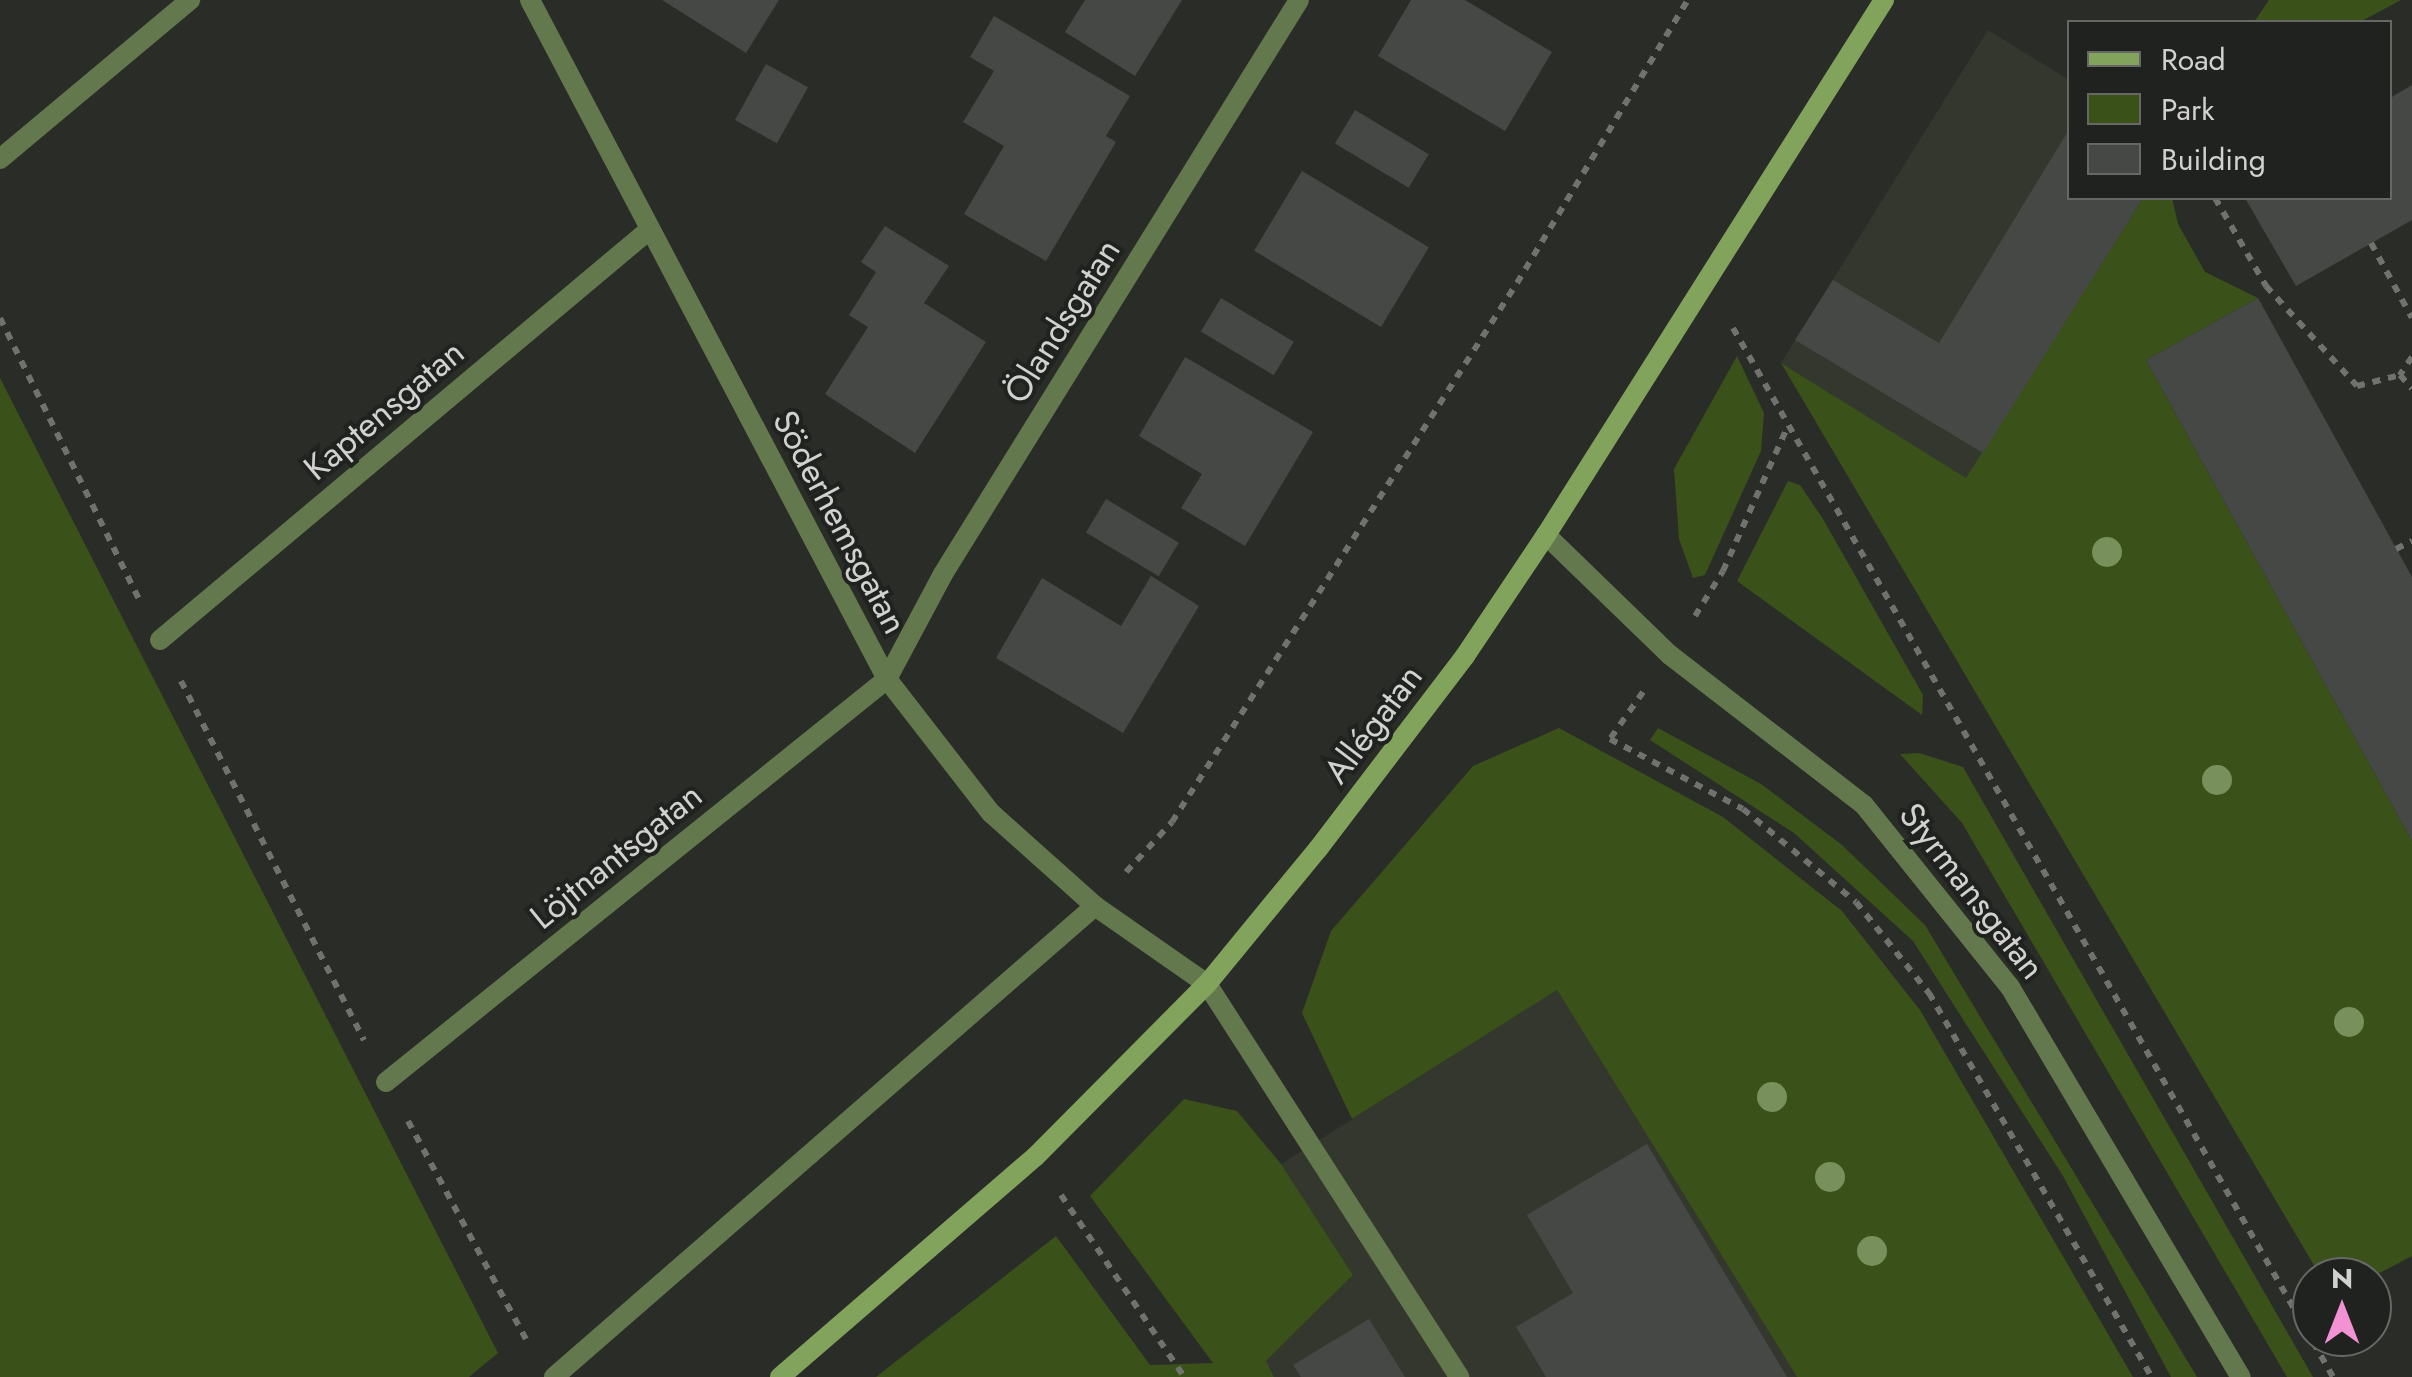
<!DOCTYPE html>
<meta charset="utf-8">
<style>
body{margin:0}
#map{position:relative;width:2412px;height:1377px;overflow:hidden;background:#2a2c28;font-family:Jost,sans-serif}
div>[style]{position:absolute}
.built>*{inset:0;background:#33372e}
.green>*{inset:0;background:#3a511a}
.building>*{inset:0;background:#464845;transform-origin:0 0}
.path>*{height:6px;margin-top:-3px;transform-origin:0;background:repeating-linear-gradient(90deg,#71726f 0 8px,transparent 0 16px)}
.lane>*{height:20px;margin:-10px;padding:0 10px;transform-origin:10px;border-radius:10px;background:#63784c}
.street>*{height:20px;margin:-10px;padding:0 10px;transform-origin:10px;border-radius:10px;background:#63784c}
.secondary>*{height:20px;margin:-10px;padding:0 10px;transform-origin:10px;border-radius:10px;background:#82a35c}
.trees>*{width:30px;height:30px;margin:-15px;border-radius:50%;background:#78905c}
span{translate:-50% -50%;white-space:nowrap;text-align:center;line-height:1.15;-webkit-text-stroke:8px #20221f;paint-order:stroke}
.street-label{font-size:35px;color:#d1d2d0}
.legend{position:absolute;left:2067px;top:20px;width:325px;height:180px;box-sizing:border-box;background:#20221f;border:2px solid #676866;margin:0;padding:12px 18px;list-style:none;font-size:30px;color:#d1d2d0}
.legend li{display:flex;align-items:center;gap:20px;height:50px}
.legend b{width:50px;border:2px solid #676866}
.north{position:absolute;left:2292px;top:1257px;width:100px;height:100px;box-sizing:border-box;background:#20221f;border:2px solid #676866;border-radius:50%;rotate:0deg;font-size:28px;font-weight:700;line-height:40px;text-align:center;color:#d1d2d0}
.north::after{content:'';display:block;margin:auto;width:35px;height:45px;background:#f391d5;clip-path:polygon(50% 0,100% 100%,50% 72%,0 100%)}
</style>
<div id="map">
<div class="built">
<div style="clip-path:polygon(1988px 30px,2069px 80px,2070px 198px,2143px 198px,1966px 479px,1781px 363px)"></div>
<div style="clip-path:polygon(1557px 990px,1797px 1377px,1274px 1377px,1265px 1362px,1353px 1275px,1281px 1164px)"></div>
</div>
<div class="green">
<div style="clip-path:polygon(2269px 0,2401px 0,2360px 22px,2254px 22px)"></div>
<div style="clip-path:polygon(2143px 198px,2172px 198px,2178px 224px,2205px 272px,2258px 298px,2146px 360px,2412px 841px,2412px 1256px,2372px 1277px,2321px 1277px,1781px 363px,1966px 478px)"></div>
<div style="clip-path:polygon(1737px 356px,1764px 413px,1761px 451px,1705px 575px,1693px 578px,1679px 539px,1674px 469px)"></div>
<div style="clip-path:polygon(0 378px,498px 1353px,469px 1377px,0 1377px)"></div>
<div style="clip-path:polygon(1788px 481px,1800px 485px,1823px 519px,1923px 695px,1922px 715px,1737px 581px)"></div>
<div style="clip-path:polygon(1559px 728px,1723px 817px,1842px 911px,1920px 1010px,2133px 1377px,1797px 1377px,1557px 990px,1352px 1119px,1302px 1013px,1331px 931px,1473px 766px)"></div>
<div style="clip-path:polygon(1658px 728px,1761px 784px,1842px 845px,1925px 925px,2197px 1377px,2171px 1377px,2063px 1176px,1913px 941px,1794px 833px,1650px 740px)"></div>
<div style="clip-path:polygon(1919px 753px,1963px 767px,2313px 1377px,2287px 1377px,1962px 823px,1900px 754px)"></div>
<div style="clip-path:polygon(1184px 1099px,1237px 1111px,1281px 1164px,1353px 1275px,1266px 1361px,1274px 1377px,876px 1377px,1056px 1236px,1150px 1365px,1213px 1363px,1090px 1196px)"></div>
</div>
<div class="building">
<div style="clip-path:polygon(662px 0,779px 0,746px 53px)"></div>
<div style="clip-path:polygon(1085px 0,1182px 0,1135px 76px,1065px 32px)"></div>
<div style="clip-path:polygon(1411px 0,1465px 0,1552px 52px,1505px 131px,1378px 56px)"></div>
<div style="clip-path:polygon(994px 16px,1130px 96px,1106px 136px,1116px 142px,1046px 261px,964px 214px,1004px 146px,963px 122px,994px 71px,970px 57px)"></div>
<div style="left:766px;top:64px;width:48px;height:64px;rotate:29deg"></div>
<div style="clip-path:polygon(2412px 85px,2412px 220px,2296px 286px,2245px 198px,2390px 198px,2390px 98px)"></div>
<div style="left:1355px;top:110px;width:86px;height:39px;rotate:31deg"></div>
<div style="clip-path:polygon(2070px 128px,2070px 198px,2143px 198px,1983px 453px,1795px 340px,1833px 280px,1939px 343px)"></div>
<div style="left:1302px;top:171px;width:148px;height:93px;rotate:31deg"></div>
<div style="clip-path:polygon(885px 226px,949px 266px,924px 303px,986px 342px,915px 453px,825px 394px,868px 327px,849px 315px,876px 272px,861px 262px)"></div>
<div style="left:1221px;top:298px;width:85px;height:39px;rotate:31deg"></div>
<div style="clip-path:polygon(2258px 298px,2412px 577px,2412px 841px,2146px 360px)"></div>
<div style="clip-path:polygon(1185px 357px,1313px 432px,1245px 546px,1181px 508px,1202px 474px,1139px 436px)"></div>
<div style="left:1106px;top:499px;width:85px;height:39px;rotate:31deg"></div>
<div style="clip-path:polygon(1151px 576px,1199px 606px,1123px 733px,996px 658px,1042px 578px,1121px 626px)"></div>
<div style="clip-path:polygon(1647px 1144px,1787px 1377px,1546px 1377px,1516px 1327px,1573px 1293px,1527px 1215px)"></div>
<div style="clip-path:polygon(1369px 1319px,1405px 1377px,1301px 1377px,1293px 1365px)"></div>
</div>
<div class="path">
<div style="left:2215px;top:198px;width:102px;rotate:59.9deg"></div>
<div style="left:2266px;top:286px;width:135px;rotate:47.7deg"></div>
<div style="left:2357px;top:386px;width:44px;rotate:-14.3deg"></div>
<div style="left:2371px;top:243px;width:85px;rotate:61.3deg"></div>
<div style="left:0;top:318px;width:313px;rotate:63.7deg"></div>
<div style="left:1733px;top:328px;width:1208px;rotate:60.23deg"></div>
<div style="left:2412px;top:357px;width:22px;rotate:124deg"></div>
<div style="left:2400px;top:375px;width:18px;rotate:49deg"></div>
<div style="left:2396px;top:549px;width:18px;rotate:-27deg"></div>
<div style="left:1695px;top:616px;width:53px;rotate:-58.1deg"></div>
<div style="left:1723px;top:571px;width:154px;rotate:-65.9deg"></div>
<div style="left:181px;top:681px;width:403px;rotate:63deg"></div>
<div style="left:1643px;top:692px;width:57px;rotate:125.1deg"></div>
<div style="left:1610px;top:739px;width:150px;rotate:27.8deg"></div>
<div style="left:1743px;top:809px;width:146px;rotate:39.5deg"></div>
<div style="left:1856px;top:902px;width:117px;rotate:51.3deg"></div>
<div style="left:1929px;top:993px;width:444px;rotate:59.9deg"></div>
<div style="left:1126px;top:872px;width:68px;rotate:-47.4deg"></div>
<div style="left:1172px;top:822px;width:640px;rotate:-57.38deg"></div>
<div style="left:1517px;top:283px;width:331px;rotate:-58.9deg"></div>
<div style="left:408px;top:1121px;width:248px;rotate:61.6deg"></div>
<div style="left:1061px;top:1195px;width:220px;rotate:55.9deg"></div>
</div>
<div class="lane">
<div style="left:1207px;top:984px;width:467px;rotate:57.3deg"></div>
</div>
<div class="street">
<div style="left:530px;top:0;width:767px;rotate:62.27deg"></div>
<div style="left:887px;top:679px;width:170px;rotate:52.2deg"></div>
<div style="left:991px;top:813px;width:140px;rotate:41.8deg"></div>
<div style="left:1095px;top:906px;width:136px;rotate:34.9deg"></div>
<div style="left:0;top:159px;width:248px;rotate:-39.9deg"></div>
<div style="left:1546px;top:535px;width:173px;rotate:44.1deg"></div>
<div style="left:1670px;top:655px;width:245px;rotate:37.7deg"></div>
<div style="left:1864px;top:805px;width:233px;rotate:51.3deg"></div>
<div style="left:2010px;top:987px;width:453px;rotate:59.4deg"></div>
<div style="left:160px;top:640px;width:638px;rotate:-39.98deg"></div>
<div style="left:386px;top:1082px;width:643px;rotate:-38.81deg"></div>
<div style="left:887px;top:679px;width:119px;rotate:-61.9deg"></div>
<div style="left:943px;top:574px;width:675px;rotate:-58.19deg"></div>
<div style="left:554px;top:1377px;width:717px;rotate:-41.04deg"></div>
</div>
<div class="secondary">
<div style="left:780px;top:1377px;width:337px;rotate:-40.8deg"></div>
<div style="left:1035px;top:1157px;width:244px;rotate:-45.2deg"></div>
<div style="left:1207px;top:984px;width:175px;rotate:-50.6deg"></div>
<div style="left:1318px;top:849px;width:243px;rotate:-52.7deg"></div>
<div style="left:1465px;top:656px;width:146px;rotate:-56.2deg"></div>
<div style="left:1546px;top:535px;width:633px;rotate:-57.72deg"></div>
</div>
<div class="trees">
<div style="left:2107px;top:552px"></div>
<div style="left:2217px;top:780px"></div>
<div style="left:2349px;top:1022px"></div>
<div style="left:1772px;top:1097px"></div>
<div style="left:1830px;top:1177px"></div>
<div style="left:1872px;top:1251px"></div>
</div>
<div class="street-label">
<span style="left:1062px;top:321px;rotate:-58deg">Ölandsgatan</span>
<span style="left:384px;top:410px;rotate:-40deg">Kaptensgatan</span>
<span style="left:840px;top:522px;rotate:62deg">Söderhemsgatan</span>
<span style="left:1373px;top:724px;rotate:-53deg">Allégatan</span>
<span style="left:616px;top:856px;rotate:-39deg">Löjtnantsgatan</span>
<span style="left:1972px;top:891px;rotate:52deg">Styrmansgatan</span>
</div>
<ul class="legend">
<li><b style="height:12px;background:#82a35c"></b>Road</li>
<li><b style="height:28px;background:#3a511a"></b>Park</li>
<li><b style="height:28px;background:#464845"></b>Building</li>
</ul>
<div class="north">N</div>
</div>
